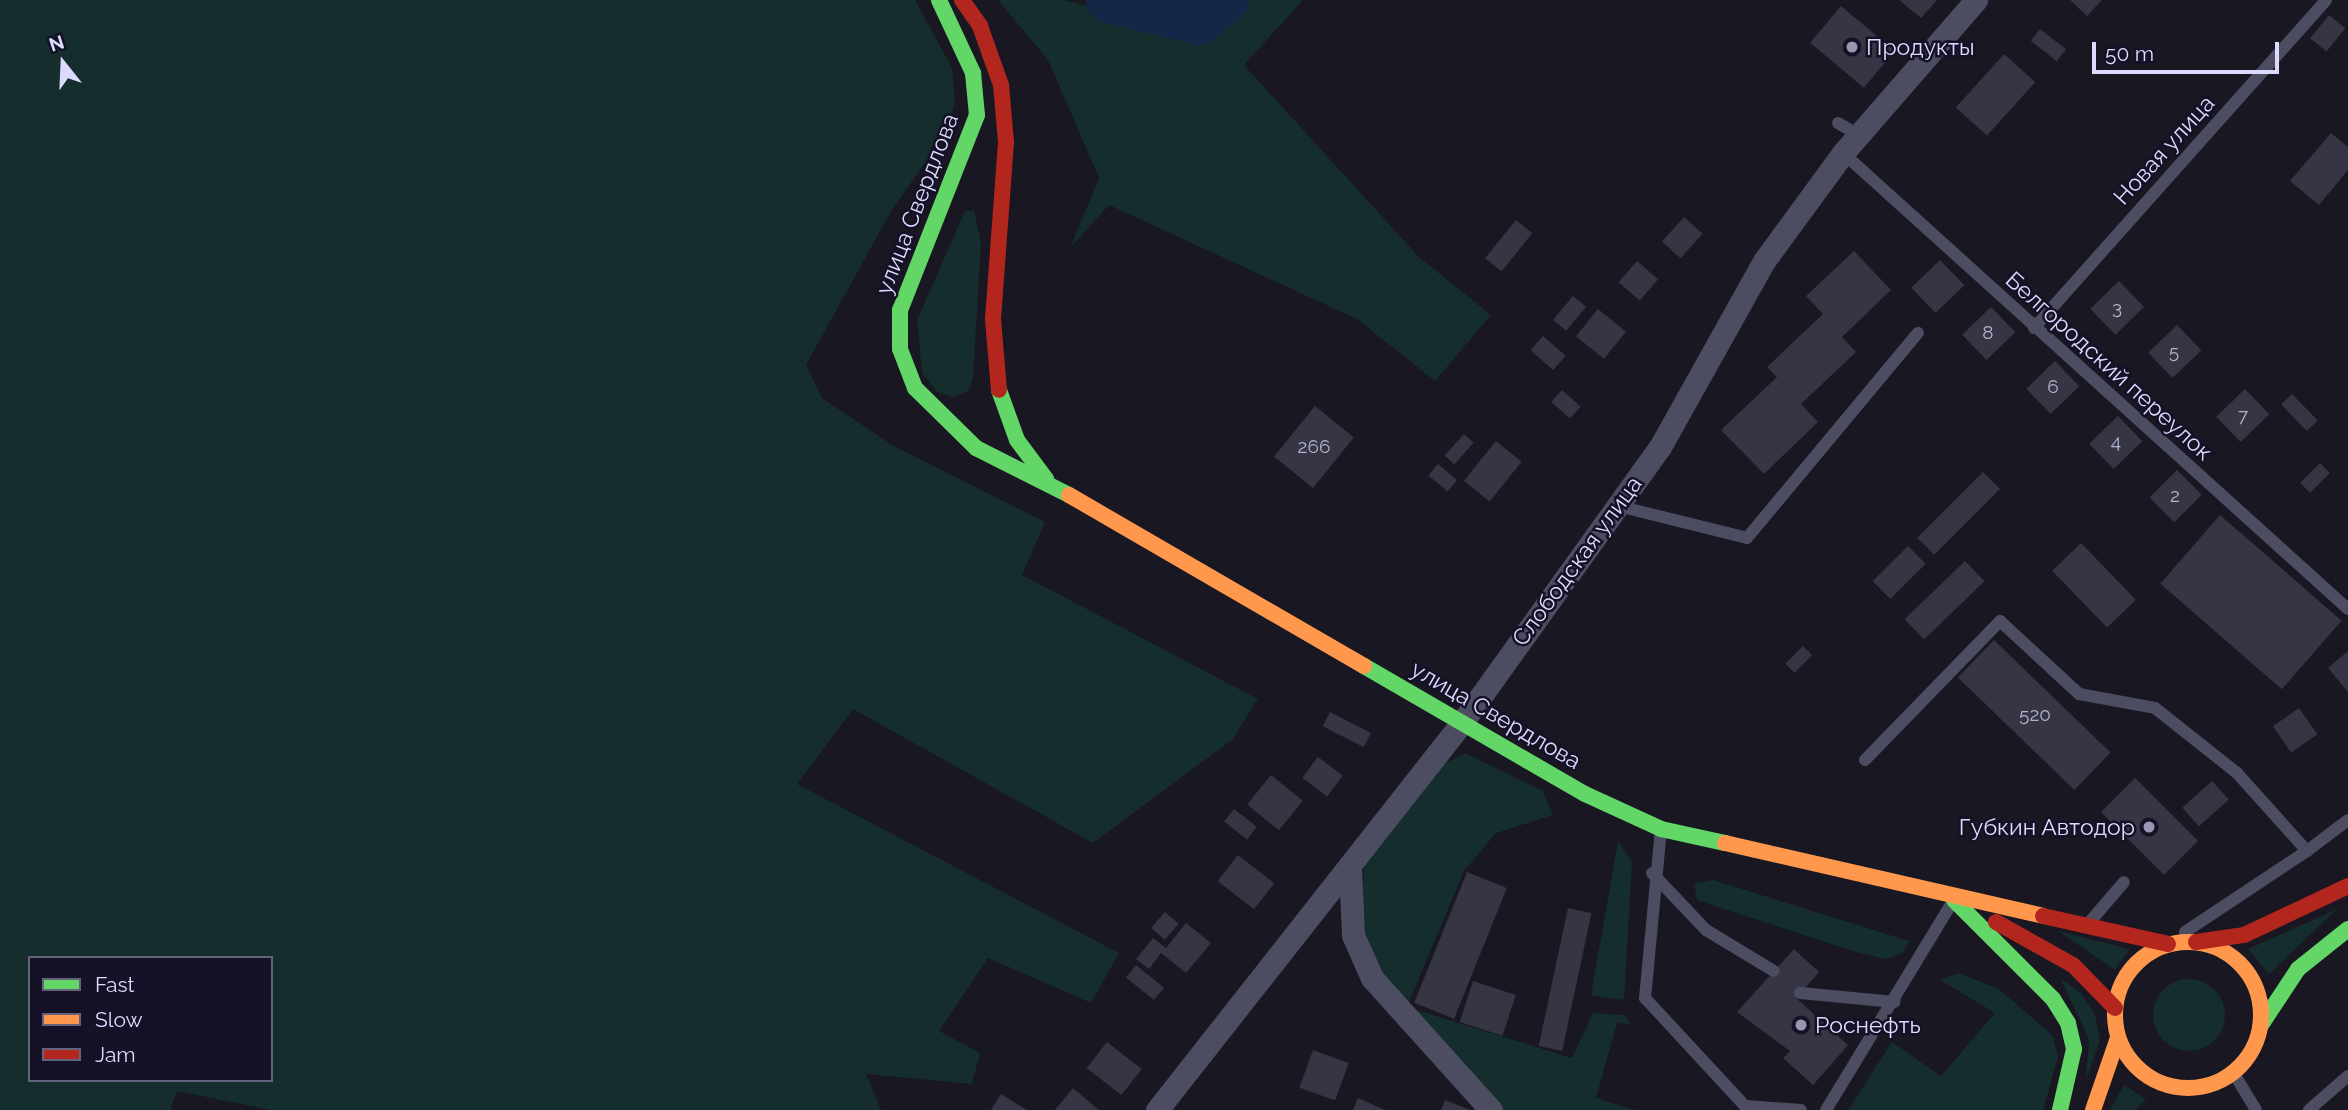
<!DOCTYPE html>
<meta charset="utf-8">
<style>
body{margin:0}
#map{position:relative;width:2348px;height:1110px;overflow:hidden;background:#181722;font-family:Raleway,sans-serif}
div>[style]{position:absolute}
.green>*{inset:0;background:#152d2d}
.round{border-radius:50%}
.river>*{height:46px;margin:-23px;padding:0 23px;transform-origin:23px;border-radius:23px;background:#132747}
.building>*{inset:0;background:#363544;transform-origin:0 0}
.lane>*{height:12px;margin:-6px;padding:0 6px;transform-origin:6px;border-radius:6px;background:#4d4d62}
.street>*{height:23px;margin:-11.5px;padding:0 11.5px;transform-origin:11.5px;border-radius:11.5px;background:#4d4d62}
.fast>*{height:16px;margin:-8px;padding:0 8px;transform-origin:8px;border-radius:8px;background:#63d668}
.slow>*{height:16px;margin:-8px;padding:0 8px;transform-origin:8px;border-radius:8px;background:#ff974d}
.slow>.ring{margin:-8px;padding:0;box-sizing:content-box;background:none;border:16px solid #ff974d;border-radius:50%}
.jam>*{height:16px;margin:-8px;padding:0 8px;transform-origin:8px;border-radius:8px;background:#b3261e}
.dots>*{width:19px;height:19px;translate:-50% -50%;box-sizing:border-box;border:4px solid #151227;border-radius:50%}
span{translate:-50% -50%;white-space:nowrap;text-align:center;line-height:1.15;-webkit-text-stroke:5px #151227;paint-order:stroke}
.number-label{font-size:19px;color:#b3b2cf}
.number-label span{-webkit-text-stroke-width:0}
.poi-label{font-size:23px;color:#dddbfd}
.left{translate:0 -50%;text-align:left}
.right{translate:-100% -50%;text-align:right}
.street-label{font-size:23px;color:#dddbfd}
.legend{position:absolute;left:28px;top:956px;width:245px;height:126px;box-sizing:border-box;background:#151227;border:2px solid #65627d;margin:0;padding:9px 12px;list-style:none;font-size:21px;color:#dddbfd}
.legend li{display:flex;align-items:center;gap:14px;height:35px}
.legend b{width:35px;border:2px solid #65627d}
.north{position:absolute;left:28px;top:28px;width:70px;height:70px;-webkit-text-stroke:5px #151227;paint-order:stroke;rotate:342deg;font-size:19px;font-weight:700;line-height:28px;text-align:center;color:#dddbfd}
.north::after{content:'';display:block;margin:auto;width:24px;height:32px;background:#dddbfd;clip-path:polygon(50% 0,100% 100%,50% 72%,0 100%)}
.scale{position:absolute;left:2092px;top:42px;width:187px;height:32px;box-sizing:border-box;border:4px solid #dddbfd;border-top:0;padding-left:9px;font-size:21px;line-height:24px;white-space:nowrap;color:#dddbfd;-webkit-text-stroke:5px #151227;paint-order:stroke}
</style>
<div id="map">
<div class="green">
<div style="clip-path:polygon(evenodd,0 0,915px 0,952px 68px,955px 103px,944px 135px,890px 213px,806px 365px,822px 398px,892px 445px,1045px 522px,1022px 575px,1258px 699px,1232px 740px,1093px 843px,853px 709px,797px 784px,1119px 953px,1091px 1003px,988px 958px,939px 1031px,980px 1053px,972px 1084px,866px 1074px,881px 1110px,271px 1110px,177px 1091px,170px 1110px,0 1110px,0 0,30px 958px,271px 958px,271px 1080px,30px 1080px,30px 958px)"></div>
<div style="clip-path:polygon(998px 0,1063px 0,1202px 34px,1228px 0,1303px 0,1244px 65px,1419px 257px,1491px 315px,1435px 381px,1357px 319px,1109px 205px,1070px 248px,1099px 178px,1048px 60px)"></div>
<div style="clip-path:polygon(1152px 0,1210px 0,1197px 13px)"></div>
<div style="clip-path:polygon(974px 210px,981px 243px,973px 379px,968px 391px,953px 397px,937px 392px,922px 373px,917px 320px,965px 211px)"></div>
<div style="clip-path:polygon(1465px 753px,1543px 791px,1553px 815px,1496px 833px,1464px 871px,1407px 1007px,1572px 1058px,1593px 1013px,1625px 1015px,1630px 1024px,1617px 1023px,1596px 1098px,1634px 1110px,1503px 1110px,1413px 1018px,1379px 968px,1362px 924px,1364px 862px,1444px 764px)"></div>
<div style="clip-path:polygon(1618px 841px,1632px 862px,1624px 1000px,1591px 995px)"></div>
<div style="clip-path:polygon(1713px 880px,1909px 941px,1903px 953px,1886px 959px,1859px 953px,1697px 900px,1694px 883px)"></div>
<div style="clip-path:polygon(2337px 909px,2269px 974px,2248px 949px)"></div>
<div style="clip-path:polygon(2058px 931px,2130px 949px,2115px 970px)"></div>
<div style="clip-path:polygon(1958px 973px,1999px 989px,2053px 1036px,2058px 1057px,2043px 1110px,1848px 1110px,1892px 1042px,1941px 1076px,1995px 1013px,1940px 980px)"></div>
<div style="clip-path:polygon(2060px 978px,2081px 993px,2095px 1015px,2100px 1040px,2086px 1080px,2089px 1039px)"></div>
<div class="round" style="left:2153px;top:979px;width:72px;height:72px"></div>
<div style="clip-path:polygon(2124px 1085px,2146px 1099px,2135px 1110px,2110px 1110px)"></div>
</div>
<div class="river">
<div style="left:1109px;top:0;width:93px;rotate:13.7deg"></div>
<div style="left:1199px;top:22px;width:35px;rotate:-39deg"></div>
</div>
<div class="building">
<div style="clip-path:polygon(1899px 0,1937px 0,1921px 18px)"></div>
<div style="clip-path:polygon(2070px 0,2102px 0,2087px 16px)"></div>
<div style="left:1841px;top:6px;width:70px;height:48px;rotate:40deg"></div>
<div style="left:2329px;top:15px;width:21px;height:30px;rotate:39deg"></div>
<div style="left:2040px;top:29px;width:33px;height:15px;rotate:38deg"></div>
<div style="left:2004px;top:54px;width:42px;height:72px;rotate:42deg"></div>
<div style="clip-path:polygon(2331px 133px,2348px 147px,2348px 170px,2319px 205px,2290px 181px)"></div>
<div style="left:1684px;top:217px;width:25px;height:33px;rotate:42deg"></div>
<div style="left:1516px;top:220px;width:21px;height:49px;rotate:39deg"></div>
<div style="clip-path:polygon(1854px 251px,1891px 290px,1842px 337px,1856px 352px,1801px 404px,1818px 422px,1764px 474px,1721px 430px,1777px 377px,1767px 367px,1823px 314px,1806px 296px)"></div>
<div style="left:1940px;top:260px;width:35px;height:40px;rotate:46deg"></div>
<div style="left:1637px;top:261px;width:28px;height:28px;rotate:41deg"></div>
<div style="left:2119px;top:281px;width:36px;height:40px;rotate:46deg"></div>
<div style="left:1573px;top:296px;width:17px;height:31px;rotate:40deg"></div>
<div style="left:1991px;top:307px;width:35px;height:40px;rotate:46deg"></div>
<div style="left:1598px;top:309px;width:36px;height:35px;rotate:39deg"></div>
<div style="left:2177px;top:325px;width:35px;height:40px;rotate:46deg"></div>
<div style="left:1543px;top:336px;width:30px;height:19px;rotate:41deg"></div>
<div style="left:2055px;top:361px;width:35px;height:40px;rotate:46deg"></div>
<div style="left:2245px;top:389px;width:35px;height:40px;rotate:46deg"></div>
<div style="left:1562px;top:390px;width:25px;height:16px;rotate:42deg"></div>
<div style="left:2292px;top:394px;width:37px;height:15px;rotate:46deg"></div>
<div style="left:1315px;top:406px;width:50px;height:65px;rotate:39deg"></div>
<div style="left:2118px;top:416px;width:35px;height:40px;rotate:46deg"></div>
<div style="left:1464px;top:434px;width:13px;height:29px;rotate:42deg"></div>
<div style="left:1496px;top:441px;width:33px;height:51px;rotate:39deg"></div>
<div style="left:2320px;top:463px;width:14px;height:28px;rotate:45deg"></div>
<div style="left:1438px;top:464px;width:25px;height:15px;rotate:40deg"></div>
<div style="left:2177px;top:470px;width:35px;height:39px;rotate:45deg"></div>
<div style="left:1983px;top:472px;width:24px;height:93px;rotate:45deg"></div>
<div style="left:2220px;top:515px;width:161px;height:91px;rotate:41deg"></div>
<div style="left:2081px;top:543px;width:79px;height:40px;rotate:46deg"></div>
<div style="left:1908px;top:546px;width:25px;height:50px;rotate:45deg"></div>
<div style="left:1965px;top:561px;width:28px;height:84px;rotate:46deg"></div>
<div style="left:1994px;top:640px;width:162px;height:52px;rotate:44deg"></div>
<div style="left:1803px;top:646px;width:13px;height:25px;rotate:45deg"></div>
<div style="clip-path:polygon(2348px 651px,2348px 692px,2328px 668px)"></div>
<div style="left:2299px;top:708px;width:32px;height:32px;rotate:55deg"></div>
<div style="left:1330px;top:712px;width:46px;height:16px;rotate:27deg"></div>
<div style="left:1318px;top:757px;width:31px;height:26px;rotate:37deg"></div>
<div style="left:1271px;top:775px;width:41px;height:38px;rotate:39deg"></div>
<div style="left:2135px;top:778px;width:89px;height:48px;rotate:45deg"></div>
<div style="left:2212px;top:781px;width:25px;height:40px;rotate:48deg"></div>
<div style="left:1234px;top:809px;width:29px;height:16px;rotate:38deg"></div>
<div style="left:1238px;top:855px;width:46px;height:33px;rotate:38deg"></div>
<div style="left:1467px;top:872px;width:43px;height:141px;rotate:22deg"></div>
<div style="left:1568px;top:908px;width:24px;height:141px;rotate:12deg"></div>
<div style="left:1165px;top:912px;width:18px;height:21px;rotate:41deg"></div>
<div style="clip-path:polygon(1186px 923px,1211px 943px,1186px 973px,1161px 953px,1149px 969px,1136px 959px,1153px 938px,1166px 948px)"></div>
<div style="clip-path:polygon(1794px 949px,1819px 972px,1796px 998px,1848px 1045px,1813px 1085px,1783px 1058px,1790px 1051px,1737px 1012px)"></div>
<div style="left:1136px;top:965px;width:36px;height:16px;rotate:39deg"></div>
<div style="left:1473px;top:981px;width:45px;height:43px;rotate:18deg"></div>
<div style="left:1107px;top:1042px;width:44px;height:33px;rotate:38deg"></div>
<div style="left:1313px;top:1050px;width:38px;height:40px;rotate:20deg"></div>
<div style="clip-path:polygon(1073px 1088px,1099px 1110px,1055px 1110px)"></div>
<div style="clip-path:polygon(1001px 1094px,1027px 1110px,991px 1110px)"></div>
<div style="clip-path:polygon(1358px 1098px,1385px 1110px,1353px 1110px)"></div>
<div style="clip-path:polygon(1445px 1100px,1470px 1110px,1441px 1110px)"></div>
</div>
<div class="lane">
<div style="left:1838px;top:123px;width:24px;rotate:30deg"></div>
<div style="left:1843px;top:153px;width:680px;rotate:42.08deg"></div>
<div style="left:2034px;top:328px;width:439px;rotate:-48.3deg"></div>
<div style="left:1614px;top:505px;width:137px;rotate:13.9deg"></div>
<div style="left:1747px;top:538px;width:267px;rotate:-50.2deg"></div>
<div style="left:1865px;top:760px;width:194px;rotate:-45.8deg"></div>
<div style="left:2000px;top:621px;width:108px;rotate:42.7deg"></div>
<div style="left:2079px;top:694px;width:77px;rotate:10.4deg"></div>
<div style="left:2155px;top:708px;width:105px;rotate:38.4deg"></div>
<div style="left:2237px;top:773px;width:105px;rotate:48.1deg"></div>
<div style="left:2307px;top:851px;width:51px;rotate:-37.1deg"></div>
<div style="left:1661px;top:829px;width:170px;rotate:95.4deg"></div>
<div style="left:1645px;top:998px;width:147px;rotate:47.2deg"></div>
<div style="left:1745px;top:1106px;width:56px;rotate:4.1deg"></div>
<div style="left:1652px;top:873px;width:79px;rotate:46.5deg"></div>
<div style="left:1706px;top:930px;width:79px;rotate:31.1deg"></div>
<div style="left:2088px;top:924px;width:55px;rotate:-49.4deg"></div>
<div style="left:2185px;top:932px;width:146px;rotate:-33.6deg"></div>
<div style="left:1800px;top:993px;width:95px;rotate:5.4deg"></div>
<div style="left:2233px;top:1072px;width:44px;rotate:58.8deg"></div>
<div style="left:1826px;top:1110px;width:245px;rotate:-58.7deg"></div>
<div style="left:2309px;top:1110px;width:52px;rotate:-41.1deg"></div>
</div>
<div class="street">
<div style="left:1350px;top:866px;width:69px;rotate:87.5deg"></div>
<div style="left:1353px;top:935px;width:47px;rotate:66.2deg"></div>
<div style="left:1372px;top:978px;width:178px;rotate:48deg"></div>
<div style="left:1157px;top:1110px;width:495px;rotate:-51.8deg"></div>
<div style="left:1463px;top:721px;width:337px;rotate:-54.3deg"></div>
<div style="left:1660px;top:447px;width:213px;rotate:-60.8deg"></div>
<div style="left:1764px;top:261px;width:134px;rotate:-53.8deg"></div>
<div style="left:1843px;top:153px;width:203px;rotate:-49deg"></div>
</div>
<div class="fast">
<div style="left:939px;top:0;width:81px;rotate:65deg"></div>
<div style="left:973px;top:73px;width:42px;rotate:84.6deg"></div>
<div style="left:977px;top:115px;width:210px;rotate:111.5deg"></div>
<div style="left:900px;top:310px;width:39px;rotate:90deg"></div>
<div style="left:900px;top:349px;width:42px;rotate:69deg"></div>
<div style="left:915px;top:388px;width:86px;rotate:44.5deg"></div>
<div style="left:976px;top:448px;width:104px;rotate:26.8deg"></div>
<div style="left:999px;top:390px;width:53px;rotate:70.2deg"></div>
<div style="left:1017px;top:440px;width:49px;rotate:53.4deg"></div>
<div style="left:1364px;top:666px;width:255px;rotate:30.1deg"></div>
<div style="left:1585px;top:794px;width:84px;rotate:24.7deg"></div>
<div style="left:1661px;top:829px;width:66px;rotate:12.3deg"></div>
<div style="left:1954px;top:900px;width:140px;rotate:45deg"></div>
<div style="left:2053px;top:999px;width:28px;rotate:58deg"></div>
<div style="left:2068px;top:1023px;width:27px;rotate:77deg"></div>
<div style="left:2074px;top:1049px;width:63px;rotate:102.9deg"></div>
<div style="left:2261px;top:1025px;width:67px;rotate:-56.5deg"></div>
<div style="left:2298px;top:969px;width:64px;rotate:-38.7deg"></div>
</div>
<div class="slow">
<div style="left:1069px;top:495px;width:341px;rotate:30.1deg"></div>
<div style="left:1725px;top:843px;width:326px;rotate:12.9deg"></div>
<div class="ring" style="left:2115px;top:942px;width:130px;height:130px"></div>
<div style="left:2093px;top:1110px;width:76px;rotate:-70.9deg"></div>
</div>
<div class="jam">
<div style="left:962px;top:0;width:32px;rotate:55deg"></div>
<div style="left:980px;top:26px;width:63px;rotate:70.4deg"></div>
<div style="left:1001px;top:85px;width:57px;rotate:85deg"></div>
<div style="left:1006px;top:142px;width:177px;rotate:94.2deg"></div>
<div style="left:993px;top:319px;width:71px;rotate:85.2deg"></div>
<div style="left:2043px;top:916px;width:128px;rotate:12.6deg"></div>
<div style="left:1996px;top:922px;width:88px;rotate:29.2deg"></div>
<div style="left:2073px;top:965px;width:60px;rotate:45.7deg"></div>
<div style="left:2196px;top:942px;width:49px;rotate:-8.3deg"></div>
<div style="left:2244px;top:935px;width:115px;rotate:-25.2deg"></div>
</div>
<div class="dots">
<div style="left:1852px;top:47px;background:#9896b0"></div>
<div style="left:2149px;top:827px;background:#9896b0"></div>
<div style="left:1801px;top:1025px;background:#9896b0"></div>
</div>
<div class="number-label">
<span style="left:2117px;top:308px">3</span>
<span style="left:1988px;top:333px">8</span>
<span style="left:2174px;top:352px">5</span>
<span style="left:2053px;top:387px">6</span>
<span style="left:2243px;top:416px">7</span>
<span style="left:2116px;top:442px">4</span>
<span style="left:1314px;top:447px">266</span>
<span style="left:2175px;top:496px">2</span>
<span style="left:2035px;top:715px">520</span>
</div>
<div class="poi-label">
<span class="left" style="left:1866px;top:47px">Продукты</span>
<span class="right" style="left:2135px;top:827px">Губкин Автодор</span>
<span class="left" style="left:1815px;top:1025px">Роснефть</span>
</div>
<div class="street-label">
<span style="left:2164px;top:150px;rotate:-48deg">Новая улица</span>
<span style="left:917px;top:204px;rotate:-69deg">улица Свердлова</span>
<span style="left:2109px;top:366px;rotate:42deg">Белгородский переулок</span>
<span style="left:1577px;top:561px;rotate:-54deg">Слободская улица</span>
<span style="left:1496px;top:715px;rotate:30deg">улица Свердлова</span>
</div>
<ul class="legend">
<li><b style="height:9px;background:#63d668"></b>Fast</li>
<li><b style="height:9px;background:#ff974d"></b>Slow</li>
<li><b style="height:9px;background:#b3261e"></b>Jam</li>
</ul>
<div class="north">N</div>
<div class="scale">50 m</div>
</div>
